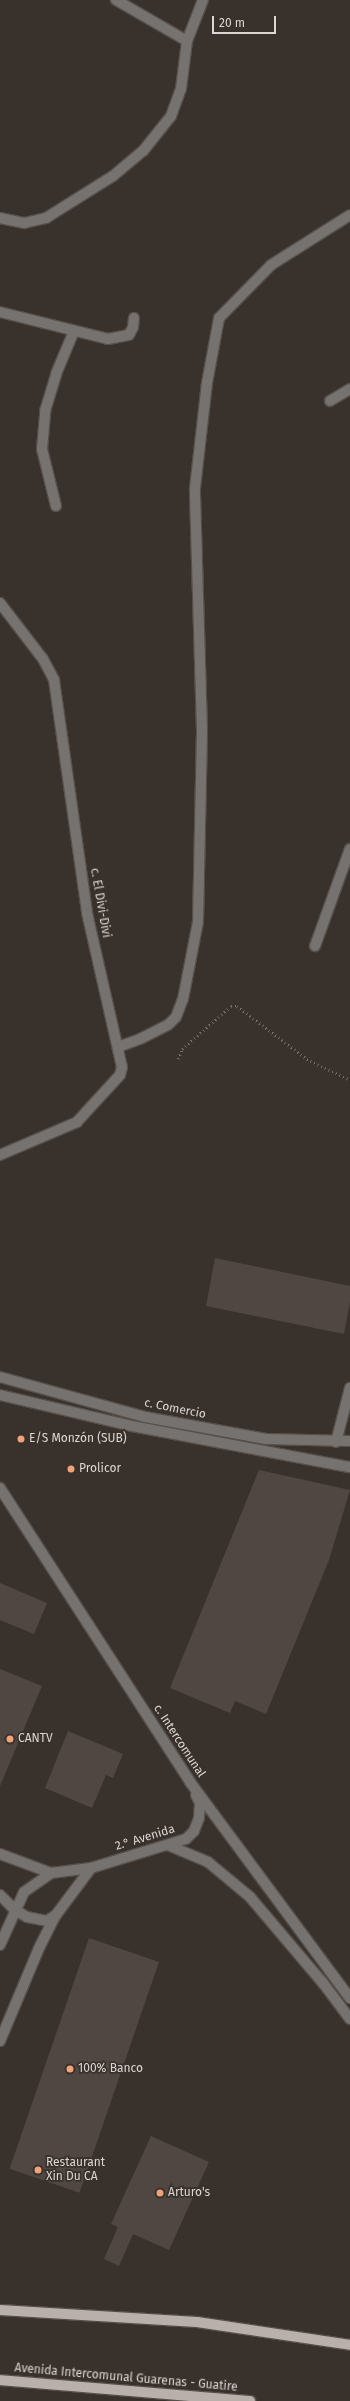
<!DOCTYPE html>
<meta charset="utf-8">
<style>
body{margin:0}
#map{position:relative;width:350px;height:2401px;overflow:hidden;background:#39312c;font-family:"Fira Sans",sans-serif}
div>[style]{position:absolute}
.building>*{inset:0;background:#504742;transform-origin:0 0}
.path>*{height:2.5px;margin-top:-1.25px;transform-origin:0;background:repeating-linear-gradient(90deg,#736c67 0 1px,transparent 0 4px)}
.roads{filter:drop-shadow(1px 0 #564f4a) drop-shadow(-1px 0 #564f4a) drop-shadow(0 1px #564f4a) drop-shadow(0 -1px #564f4a)}
.minor>*{height:10px;margin:-5px;padding:0 5px;transform-origin:5px;border-radius:5px;background:#76726f}
.major>*{height:10px;margin:-5px;padding:0 5px;transform-origin:5px;border-radius:5px;background:#b9b0ab}
.dots>*{width:11px;height:11px;translate:-50% -50%;box-sizing:border-box;border:2px solid #39312c;border-radius:50%}
span{translate:-50% -50%;white-space:nowrap;text-align:center;line-height:1.15;-webkit-text-stroke:3.5px #39312c;paint-order:stroke}
.street-label{font-size:12px;color:#dbd6d3}
.poi-label{font-size:12px;color:#dbd6d3}
.left{translate:0 -50%;text-align:left}
.scale{position:absolute;left:212px;top:16px;width:64px;height:18px;box-sizing:border-box;border:2px solid #dbd6d3;border-top:0;padding-left:5px;font-size:12px;line-height:14px;white-space:nowrap;color:#dbd6d3;-webkit-text-stroke:3px #39312c;paint-order:stroke}
</style>
<div id="map">
<div class="building">
<div style="clip-path:polygon(215px 1258px,350px 1286px,350px 1302px,344px 1334px,206px 1306px)"></div>
<div style="clip-path:polygon(259px 1470px,350px 1490px,329px 1560px,266px 1714px,235px 1701px,230px 1713px,170px 1688px)"></div>
<div style="clip-path:polygon(0 1583px,47px 1603px,34px 1634px,0 1620px)"></div>
<div style="clip-path:polygon(0 1669px,42px 1686px,0 1786px)"></div>
<div style="clip-path:polygon(68px 1731px,123px 1754px,113px 1778px,106px 1775px,92px 1808px,45px 1788px)"></div>
<div style="left:89px;top:1938px;width:74px;height:244px;rotate:19deg"></div>
<div style="clip-path:polygon(151px 2136px,209px 2162px,169px 2250px,133px 2234px,119px 2266px,104px 2259px,118px 2227px,111px 2224px)"></div>
</div>
<div class="path">
<div style="left:178px;top:1059px;width:11px;rotate:-68deg"></div>
<div style="left:182px;top:1049px;width:65px;rotate:-41.3deg"></div>
<div style="left:231px;top:1006px;width:6px"></div>
<div style="left:237px;top:1006px;width:88px;rotate:37.1deg"></div>
<div style="left:307px;top:1059px;width:48px;rotate:26deg"></div>
</div>
<div class="roads">
<div class="minor">
<div style="left:116px;top:0;width:82px;rotate:30deg"></div>
<div style="left:0;top:218px;width:25px;rotate:12deg"></div>
<div style="left:24px;top:223px;width:23px;rotate:-13deg"></div>
<div style="left:46px;top:218px;width:79px;rotate:-32.1deg"></div>
<div style="left:113px;top:176px;width:39px;rotate:-40deg"></div>
<div style="left:143px;top:151px;width:45px;rotate:-51.3deg"></div>
<div style="left:171px;top:116px;width:29px;rotate:-70deg"></div>
<div style="left:181px;top:89px;width:48px;rotate:-82.9deg"></div>
<div style="left:187px;top:41px;width:44px;rotate:-68.7deg"></div>
<div style="left:0;top:312px;width:111px;rotate:14deg"></div>
<div style="left:108px;top:339px;width:21px;rotate:-11deg"></div>
<div style="left:129px;top:335px;width:9px;rotate:-63deg"></div>
<div style="left:133px;top:327px;width:9px;rotate:-84deg"></div>
<div style="left:330px;top:401px;width:23px;rotate:-31deg"></div>
<div style="left:56px;top:506px;width:59px;rotate:-103.8deg"></div>
<div style="left:42px;top:449px;width:38px;rotate:-85deg"></div>
<div style="left:45px;top:411px;width:39px;rotate:-73deg"></div>
<div style="left:56px;top:374px;width:47px;rotate:-67.3deg"></div>
<div style="left:0;top:603px;width:71px;rotate:52.5deg"></div>
<div style="left:43px;top:659px;width:24px;rotate:62deg"></div>
<div style="left:54px;top:680px;width:235px;rotate:81.9deg"></div>
<div style="left:87px;top:913px;width:158px;rotate:77.2deg"></div>
<div style="left:122px;top:1067px;width:8px;rotate:104deg"></div>
<div style="left:120px;top:1075px;width:64px;rotate:132.5deg"></div>
<div style="left:77px;top:1122px;width:84px;rotate:156.8deg"></div>
<div style="left:315px;top:946px;width:103px;rotate:-70.2deg"></div>
<div style="left:118px;top:1047px;width:23px;rotate:-20deg"></div>
<div style="left:140px;top:1039px;width:31px;rotate:-27deg"></div>
<div style="left:168px;top:1025px;width:11px;rotate:-45deg"></div>
<div style="left:176px;top:1017px;width:19px;rotate:-69deg"></div>
<div style="left:183px;top:999px;width:78px;rotate:-79deg"></div>
<div style="left:198px;top:922px;width:192px;rotate:-88.8deg"></div>
<div style="left:202px;top:730px;width:242px;rotate:-91.7deg"></div>
<div style="left:195px;top:488px;width:106px;rotate:-83.5deg"></div>
<div style="left:207px;top:383px;width:66px;rotate:-79.5deg"></div>
<div style="left:219px;top:318px;width:74px;rotate:-45.5deg"></div>
<div style="left:271px;top:265px;width:93px;rotate:-32.3deg"></div>
<div style="left:0;top:1377px;width:150px;rotate:15.4deg"></div>
<div style="left:145px;top:1417px;width:123px;rotate:10.3deg"></div>
<div style="left:266px;top:1439px;width:84px;rotate:1.4deg"></div>
<div style="left:0;top:1395px;width:136px;rotate:13.2deg"></div>
<div style="left:132px;top:1426px;width:222px;rotate:10.7deg"></div>
<div style="left:336px;top:1442px;width:56px;rotate:-75.5deg"></div>
<div style="left:0;top:1488px;width:350px;rotate:57.1deg"></div>
<div style="left:190px;top:1782px;width:269px;rotate:53.5deg"></div>
<div style="left:170px;top:1846px;width:41px;rotate:22.8deg"></div>
<div style="left:208px;top:1862px;width:55px;rotate:39.8deg"></div>
<div style="left:250px;top:1897px;width:113px;rotate:49.7deg"></div>
<div style="left:323px;top:1983px;width:45px;rotate:53.1deg"></div>
<div style="left:0;top:1854px;width:54px;rotate:20.4deg"></div>
<div style="left:0;top:1895px;width:20px;rotate:45deg"></div>
<div style="left:14px;top:1909px;width:15px;rotate:32deg"></div>
<div style="left:27px;top:1917px;width:20px;rotate:11deg"></div>
<div style="left:47px;top:1921px;width:11px;rotate:-34deg"></div>
<div style="left:0;top:1945px;width:58px;rotate:-65.6deg"></div>
<div style="left:24px;top:1892px;width:33px;rotate:-35deg"></div>
<div style="left:51px;top:1873px;width:40px;rotate:-7.1deg"></div>
<div style="left:91px;top:1868px;width:99px;rotate:-17deg"></div>
<div style="left:186px;top:1839px;width:11px;rotate:-45deg"></div>
<div style="left:194px;top:1831px;width:14px;rotate:-69deg"></div>
<div style="left:199px;top:1818px;width:15px;rotate:-86deg"></div>
<div style="left:200px;top:1803px;width:9px;rotate:-117deg"></div>
<div style="left:0;top:2041px;width:103px;rotate:-67.2deg"></div>
<div style="left:40px;top:1946px;width:35px;rotate:-63deg"></div>
<div style="left:56px;top:1915px;width:59px;rotate:-53.3deg"></div>
</div>
<div class="major">
<div style="left:0;top:2310px;width:197px;rotate:3.5deg"></div>
<div style="left:197px;top:2322px;width:155px;rotate:8.5deg"></div>
<div style="left:0;top:2380px;width:251px;rotate:4.8deg"></div>
</div>
</div>
<div class="dots">
<div style="left:21px;top:1439px;background:#f0a279"></div>
<div style="left:71px;top:1469px;background:#f0a279"></div>
<div style="left:10px;top:1739px;background:#f0a279"></div>
<div style="left:70px;top:2069px;background:#f0a279"></div>
<div style="left:38px;top:2170px;background:#f0a279"></div>
<div style="left:160px;top:2193px;background:#f0a279"></div>
</div>
<div class="street-label">
<span style="left:100px;top:903px;rotate:80deg">c. El Divi-Divi</span>
<span style="left:175px;top:1409px;rotate:11deg">c. Comercio</span>
<span style="left:179px;top:1741px;rotate:57deg">c. Intercomunal</span>
<span style="left:145px;top:1838px;rotate:-17deg">2.° Avenida</span>
<span style="left:126px;top:2378px;rotate:5deg">Avenida Intercomunal Guarenas - Guatire</span>
</div>
<div class="poi-label">
<span class="left" style="left:29px;top:1439px">E/S Monzón (SUB)</span>
<span class="left" style="left:79px;top:1469px">Prolicor</span>
<span class="left" style="left:18px;top:1739px">CANTV</span>
<span class="left" style="left:78px;top:2069px">100% Banco</span>
<span class="left" style="left:46px;top:2170px">Restaurant<br>Xin Du CA</span>
<span class="left" style="left:168px;top:2193px">Arturo's</span>
</div>
<div class="scale">20 m</div>
</div>
